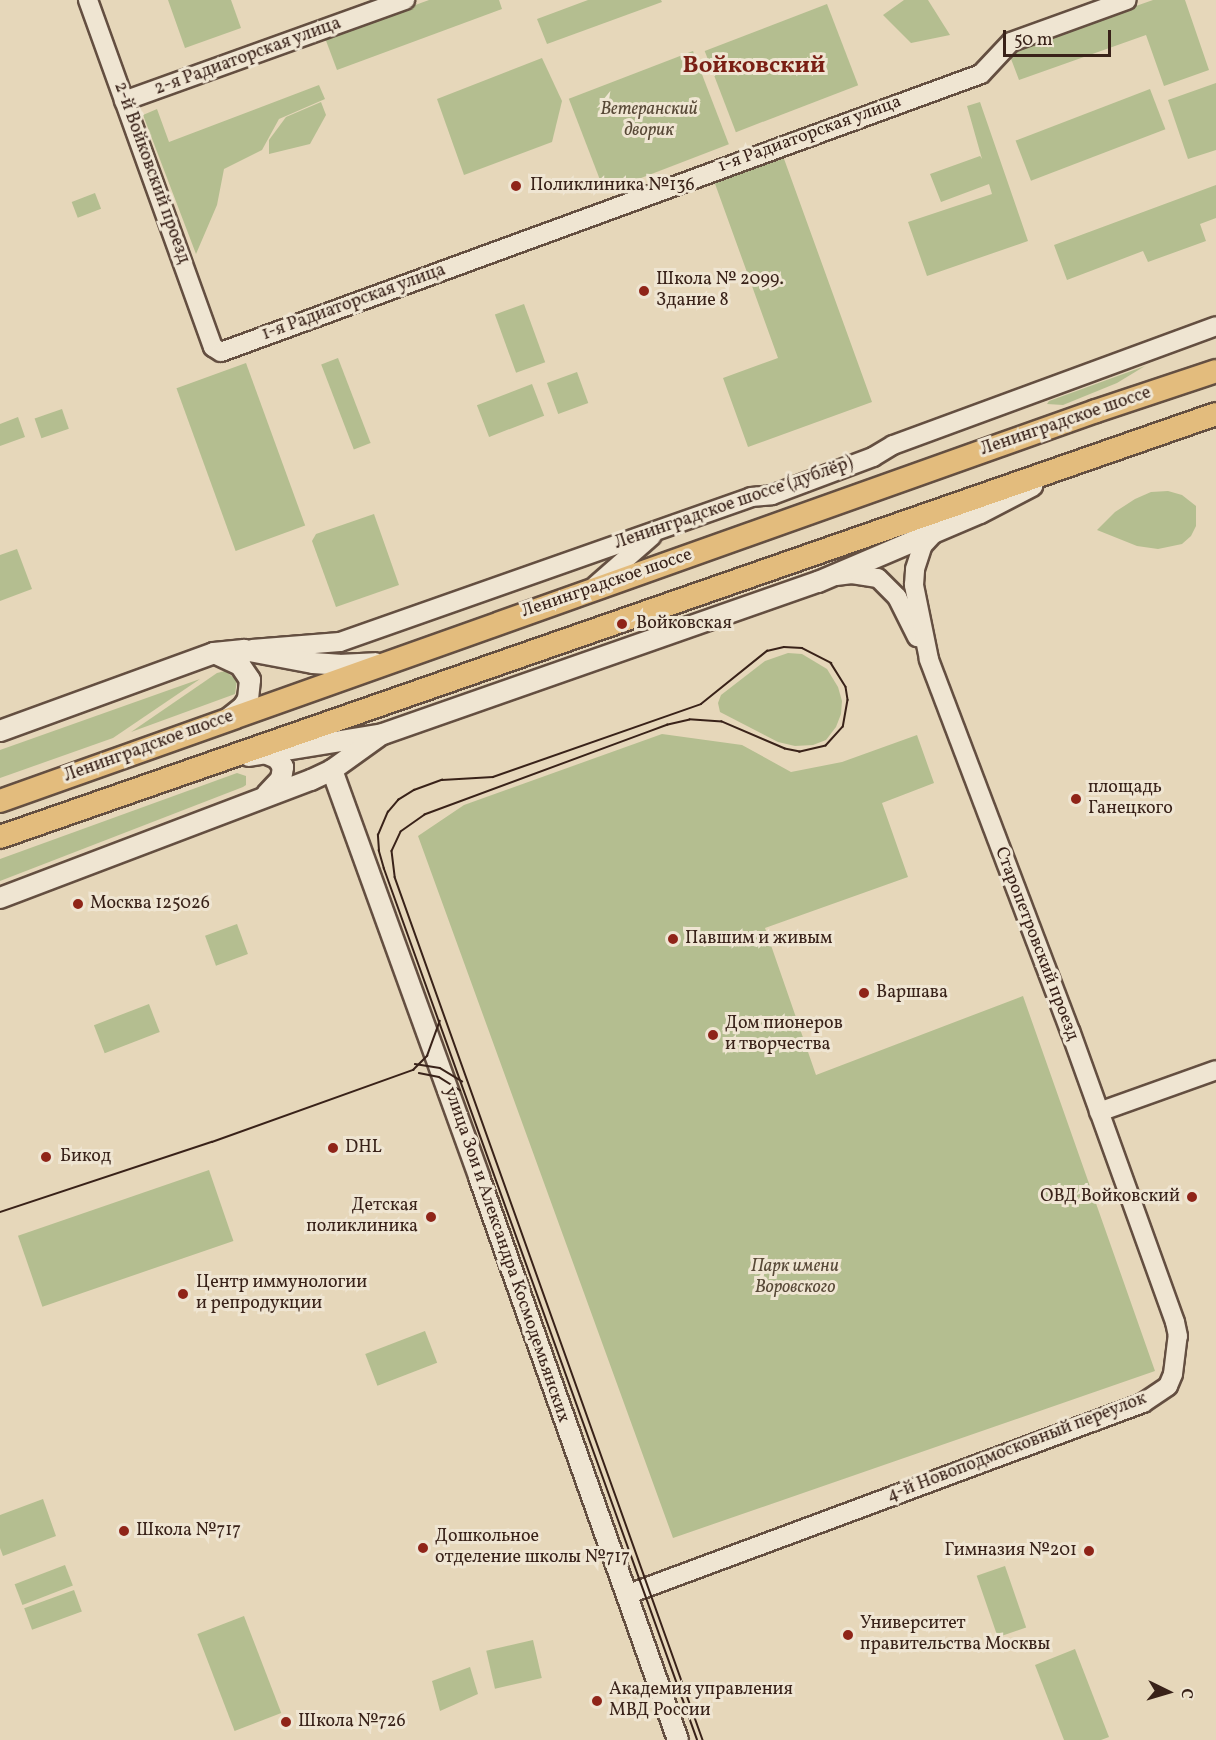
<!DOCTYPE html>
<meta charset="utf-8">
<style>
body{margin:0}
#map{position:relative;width:1216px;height:1740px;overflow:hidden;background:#e6d7ba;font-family:Vollkorn,serif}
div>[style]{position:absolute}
.green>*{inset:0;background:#b4be90;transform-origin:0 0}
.roads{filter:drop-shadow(2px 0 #644f41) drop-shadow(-2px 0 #644f41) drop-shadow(0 2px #644f41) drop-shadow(0 -2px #644f41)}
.tertiary>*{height:18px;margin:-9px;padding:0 9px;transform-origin:9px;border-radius:9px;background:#efe5d2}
.secondary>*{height:20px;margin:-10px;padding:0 10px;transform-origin:10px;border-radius:10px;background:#efe5d2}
.primary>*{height:22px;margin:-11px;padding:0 11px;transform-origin:11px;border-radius:11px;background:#e3bc7d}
.tram>*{height:1.5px;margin:-0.75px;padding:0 0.75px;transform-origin:0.75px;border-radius:0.75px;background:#392219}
.dots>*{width:16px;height:16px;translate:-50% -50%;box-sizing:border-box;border:3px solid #efe5d2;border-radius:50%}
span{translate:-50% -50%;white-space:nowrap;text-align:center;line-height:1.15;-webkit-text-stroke:6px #efe5d2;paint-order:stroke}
.street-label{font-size:18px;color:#392219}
.park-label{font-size:18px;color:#584937;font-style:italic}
.poi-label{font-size:18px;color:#392219}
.left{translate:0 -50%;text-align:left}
.right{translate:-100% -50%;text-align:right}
.district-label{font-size:24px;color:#7a1f14;font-weight:700}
.north{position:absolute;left:1138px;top:1662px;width:60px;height:60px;-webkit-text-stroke:4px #efe5d2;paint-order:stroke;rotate:95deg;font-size:16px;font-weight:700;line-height:24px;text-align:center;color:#392219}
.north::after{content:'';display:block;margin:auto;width:21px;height:27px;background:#392219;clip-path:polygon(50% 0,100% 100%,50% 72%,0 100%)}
.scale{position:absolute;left:1003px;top:30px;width:108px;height:27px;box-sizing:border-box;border:3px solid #392219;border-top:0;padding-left:8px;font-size:18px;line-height:21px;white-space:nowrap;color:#392219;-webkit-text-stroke:4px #efe5d2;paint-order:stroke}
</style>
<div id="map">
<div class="green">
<div style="clip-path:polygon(168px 0,231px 0,241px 28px,185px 48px)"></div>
<div style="clip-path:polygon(429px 0,499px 0,502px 9px,337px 70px,325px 38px)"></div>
<div style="clip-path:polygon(588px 0,661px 0,662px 2px,547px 44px,537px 19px)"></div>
<div style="clip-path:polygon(904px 0,928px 0,950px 35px,911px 43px,883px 15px)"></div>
<div style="clip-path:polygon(1153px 0,1185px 0,1209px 70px,1164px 86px,1146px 35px,1019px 80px,1008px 51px)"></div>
<div style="left:827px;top:4px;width:87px;height:131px;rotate:69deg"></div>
<div style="left:693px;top:51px;width:100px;height:133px;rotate:69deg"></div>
<div style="clip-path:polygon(542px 58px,562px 101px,552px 142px,464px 175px,437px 99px)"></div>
<div style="clip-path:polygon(1216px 83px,1216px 150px,1188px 159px,1168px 100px)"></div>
<div style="clip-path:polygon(319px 85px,325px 99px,279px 119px,262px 150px,224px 169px,217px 205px,196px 254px,143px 115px,157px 109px,169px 142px)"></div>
<div style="left:1150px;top:89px;width:43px;height:144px;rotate:69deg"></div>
<div style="clip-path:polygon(321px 102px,326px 115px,310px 144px,269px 154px,269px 140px,286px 117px)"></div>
<div style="clip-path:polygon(980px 102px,1028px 241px,927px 276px,908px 222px,992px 194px,989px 184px,941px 202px,930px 174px,980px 156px,982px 159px,967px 106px)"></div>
<div style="clip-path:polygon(783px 156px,872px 402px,748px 447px,723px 378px,778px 358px,714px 181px)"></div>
<div style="clip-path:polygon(1216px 185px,1216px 218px,1200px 224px,1206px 241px,1148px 262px,1143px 251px,1067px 280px,1054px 245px)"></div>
<div style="left:95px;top:193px;width:17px;height:25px;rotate:69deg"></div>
<div style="left:524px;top:304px;width:62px;height:31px;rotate:70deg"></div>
<div style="left:338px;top:358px;width:91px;height:18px;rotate:69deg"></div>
<div style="left:246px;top:363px;width:173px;height:74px;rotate:70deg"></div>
<div style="clip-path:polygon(1145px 366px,1117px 383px,1063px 405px,1047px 404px,1049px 401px)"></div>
<div style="left:577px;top:372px;width:33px;height:32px;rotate:70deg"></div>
<div style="left:532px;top:384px;width:34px;height:59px;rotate:69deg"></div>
<div style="left:62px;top:409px;width:21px;height:29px;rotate:71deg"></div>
<div style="clip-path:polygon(18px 417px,25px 437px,0 446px,0 424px)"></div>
<div style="clip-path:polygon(1168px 491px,1182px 495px,1196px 506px,1196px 526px,1191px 536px,1182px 544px,1158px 549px,1137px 546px,1097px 530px,1115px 512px,1135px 499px,1151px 492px)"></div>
<div style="clip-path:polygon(374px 514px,399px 585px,336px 607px,312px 541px,316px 534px)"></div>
<div style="clip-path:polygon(17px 549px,32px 589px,0 601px,0 555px)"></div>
<div style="clip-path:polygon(788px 653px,802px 654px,827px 669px,838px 687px,842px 701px,841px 714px,836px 727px,826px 740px,813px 745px,795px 746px,778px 742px,720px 712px,718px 703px,721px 695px,765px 661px)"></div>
<div style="clip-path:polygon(225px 671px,237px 680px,235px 694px,131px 732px,217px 673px)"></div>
<div style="clip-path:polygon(200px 679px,113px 738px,0 778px,0 750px)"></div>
<div style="clip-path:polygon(662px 734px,742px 745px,791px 772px,842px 762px,917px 735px,934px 783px,882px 803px,908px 877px,765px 928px,816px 1075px,1023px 996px,1155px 1371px,673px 1538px,418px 836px,464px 805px)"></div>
<div style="clip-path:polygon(237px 773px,246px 776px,246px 785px,243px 787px,0 881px,0 859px)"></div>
<div style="left:237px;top:924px;width:32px;height:34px;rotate:70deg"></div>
<div style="left:149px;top:1004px;width:30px;height:59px;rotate:69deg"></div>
<div style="left:209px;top:1170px;width:75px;height:202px;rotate:71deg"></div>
<div style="left:425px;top:1331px;width:34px;height:64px;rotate:69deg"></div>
<div style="clip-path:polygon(43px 1499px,56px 1536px,3px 1556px,0 1548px,0 1515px)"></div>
<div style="left:65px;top:1565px;width:22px;height:54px;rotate:69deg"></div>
<div style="left:1005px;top:1566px;width:65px;height:30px;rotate:71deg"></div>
<div style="left:74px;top:1590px;width:23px;height:53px;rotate:70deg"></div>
<div style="left:244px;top:1616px;width:104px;height:50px;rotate:69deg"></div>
<div style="left:533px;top:1640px;width:39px;height:48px;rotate:77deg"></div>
<div style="clip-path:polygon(1075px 1649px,1109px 1737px,1101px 1740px,1064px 1740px,1035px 1665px)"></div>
<div style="clip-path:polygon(470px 1667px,478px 1694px,440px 1711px,432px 1681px)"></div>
</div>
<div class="roads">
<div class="tertiary">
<div style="left:88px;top:0;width:369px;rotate:70.2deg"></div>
<div style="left:213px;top:347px;width:9px;rotate:32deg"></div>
<div style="left:221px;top:352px;width:809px;rotate:-20.09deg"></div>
<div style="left:981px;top:74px;width:44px;rotate:-46.8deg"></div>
<div style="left:1011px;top:42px;width:123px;rotate:-19.9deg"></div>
<div style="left:124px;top:101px;width:299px;rotate:-19.8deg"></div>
<div style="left:836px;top:576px;width:16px;rotate:-7deg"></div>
<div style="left:852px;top:574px;width:26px;rotate:9deg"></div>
<div style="left:878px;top:578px;width:27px;rotate:45deg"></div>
<div style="left:897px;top:597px;width:45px;rotate:63.4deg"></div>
<div style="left:596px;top:585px;width:74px;rotate:-41.2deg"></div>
<div style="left:252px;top:649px;width:88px;rotate:-4.5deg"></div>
<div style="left:340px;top:642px;width:436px;rotate:-19.4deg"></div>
<div style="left:751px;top:497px;width:21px;rotate:-5deg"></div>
<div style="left:772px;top:495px;width:108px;rotate:-20.6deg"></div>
<div style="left:873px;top:457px;width:23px;rotate:-31deg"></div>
<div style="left:893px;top:445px;width:344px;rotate:-20.2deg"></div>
<div style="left:1099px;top:1112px;width:124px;rotate:-19.7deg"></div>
<div style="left:626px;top:1595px;width:552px;rotate:-20.37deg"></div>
<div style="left:1143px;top:1403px;width:30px;rotate:-34deg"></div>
<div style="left:1168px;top:1386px;width:13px;rotate:-67deg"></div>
<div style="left:1173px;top:1374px;width:38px;rotate:-83deg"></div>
<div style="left:1178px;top:1336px;width:14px;rotate:-102deg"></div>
<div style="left:1175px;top:1322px;width:309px;rotate:-109.8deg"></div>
<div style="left:1070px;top:1031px;width:398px;rotate:-110.8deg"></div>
<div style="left:929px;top:659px;width:76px;rotate:-101.5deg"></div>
<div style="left:914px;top:585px;width:16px;rotate:-86deg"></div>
<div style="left:915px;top:569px;width:25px;rotate:-72deg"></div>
<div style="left:923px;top:545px;width:19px;rotate:-47deg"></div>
</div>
<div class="secondary">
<div style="left:214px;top:653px;width:29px;rotate:25deg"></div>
<div style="left:240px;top:665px;width:18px;rotate:56deg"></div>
<div style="left:250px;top:680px;width:19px;rotate:96deg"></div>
<div style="left:248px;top:699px;width:9px;rotate:122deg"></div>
<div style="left:243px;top:707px;width:18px;rotate:142deg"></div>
<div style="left:0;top:731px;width:228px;rotate:-20deg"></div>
<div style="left:214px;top:653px;width:30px;rotate:-6deg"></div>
<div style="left:244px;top:650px;width:70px;rotate:10.7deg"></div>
<div style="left:313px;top:663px;width:26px;rotate:4deg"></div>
<div style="left:339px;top:665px;width:36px;rotate:-3deg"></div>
<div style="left:267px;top:754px;width:11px;rotate:22deg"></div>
<div style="left:277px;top:758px;width:11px;rotate:56deg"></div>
<div style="left:283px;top:767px;width:12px;rotate:99deg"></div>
<div style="left:281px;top:779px;width:21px;rotate:133deg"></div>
<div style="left:249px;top:756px;width:136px;rotate:-9.3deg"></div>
<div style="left:383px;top:734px;width:461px;rotate:-19.3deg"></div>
<div style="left:818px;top:582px;width:176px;rotate:-23.1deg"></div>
<div style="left:980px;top:513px;width:59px;rotate:-27.4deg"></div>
<div style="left:332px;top:770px;width:433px;rotate:70.1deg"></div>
<div style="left:479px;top:1177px;width:597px;rotate:70.53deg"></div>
<div style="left:0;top:898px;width:333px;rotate:-20.8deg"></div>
<div style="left:311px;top:780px;width:23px;rotate:-25deg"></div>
<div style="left:332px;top:770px;width:57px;rotate:-35.7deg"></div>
</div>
<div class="primary">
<div style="left:0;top:801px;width:1163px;rotate:-19.59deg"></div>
<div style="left:1096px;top:411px;width:126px;rotate:-18.4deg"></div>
<div style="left:0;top:837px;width:1287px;rotate:-19.18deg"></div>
</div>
</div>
<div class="tram">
<div style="left:415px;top:1064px;width:25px;rotate:9deg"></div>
<div style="left:440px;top:1068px;width:26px;rotate:31deg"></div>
<div style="left:419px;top:1073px;width:20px;rotate:11deg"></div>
<div style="left:439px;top:1077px;width:25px;rotate:32deg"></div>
<div style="left:0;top:1212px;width:223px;rotate:-18.3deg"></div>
<div style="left:212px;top:1142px;width:214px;rotate:-19.7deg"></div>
<div style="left:413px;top:1070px;width:20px;rotate:-45deg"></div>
<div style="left:427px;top:1056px;width:37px;rotate:-70deg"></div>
<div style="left:697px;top:1740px;width:926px;rotate:-109.77deg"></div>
<div style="left:384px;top:869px;width:19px;rotate:-106deg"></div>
<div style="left:379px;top:851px;width:16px;rotate:-94deg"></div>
<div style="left:378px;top:835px;width:25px;rotate:-67deg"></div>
<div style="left:388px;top:812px;width:16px;rotate:-50deg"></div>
<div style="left:398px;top:800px;width:19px;rotate:-32deg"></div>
<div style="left:414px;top:790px;width:30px;rotate:-20deg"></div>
<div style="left:442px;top:780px;width:51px;rotate:-3.4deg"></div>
<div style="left:493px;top:777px;width:220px;rotate:-19.3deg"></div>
<div style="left:701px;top:704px;width:85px;rotate:-38.8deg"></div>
<div style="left:767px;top:651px;width:17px;rotate:-13deg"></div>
<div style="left:784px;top:647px;width:18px;rotate:3deg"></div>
<div style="left:802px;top:648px;width:33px;rotate:27deg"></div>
<div style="left:831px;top:663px;width:28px;rotate:58deg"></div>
<div style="left:846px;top:687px;width:13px;rotate:81deg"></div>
<div style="left:848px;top:700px;width:27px;rotate:100deg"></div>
<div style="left:843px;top:727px;width:25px;rotate:132deg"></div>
<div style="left:826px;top:746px;width:27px;rotate:167deg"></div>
<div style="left:800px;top:752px;width:15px;rotate:-169deg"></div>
<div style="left:785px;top:749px;width:69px;rotate:-156.8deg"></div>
<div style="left:722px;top:722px;width:32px;rotate:-176deg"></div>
<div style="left:690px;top:720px;width:23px;rotate:167deg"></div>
<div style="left:668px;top:725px;width:259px;rotate:159.7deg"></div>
<div style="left:425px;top:815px;width:29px;rotate:145deg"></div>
<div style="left:401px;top:832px;width:21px;rotate:115deg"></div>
<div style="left:392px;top:851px;width:26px;rotate:83deg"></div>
<div style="left:395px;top:877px;width:916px;rotate:70.36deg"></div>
</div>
<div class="dots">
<div style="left:516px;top:186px;background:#8f2418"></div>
<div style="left:644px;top:291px;background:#8f2418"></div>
<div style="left:622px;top:624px;background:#8f2418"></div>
<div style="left:1076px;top:799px;background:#8f2418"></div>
<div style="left:78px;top:904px;background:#8f2418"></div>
<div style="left:673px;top:939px;background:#8f2418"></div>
<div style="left:864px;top:993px;background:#8f2418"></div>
<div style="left:713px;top:1035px;background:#8f2418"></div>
<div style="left:333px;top:1148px;background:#8f2418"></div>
<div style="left:46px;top:1157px;background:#8f2418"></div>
<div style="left:1192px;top:1197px;background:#8f2418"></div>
<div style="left:431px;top:1217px;background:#8f2418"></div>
<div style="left:183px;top:1294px;background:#8f2418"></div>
<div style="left:124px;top:1531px;background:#8f2418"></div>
<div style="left:423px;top:1548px;background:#8f2418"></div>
<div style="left:1089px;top:1551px;background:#8f2418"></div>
<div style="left:848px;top:1635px;background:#8f2418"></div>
<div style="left:597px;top:1701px;background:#8f2418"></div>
<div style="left:286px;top:1722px;background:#8f2418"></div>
</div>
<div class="street-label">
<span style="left:248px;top:57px;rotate:-20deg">2-я Радиаторская улица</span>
<span style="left:810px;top:135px;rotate:-20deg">1-я Радиаторская улица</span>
<span style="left:151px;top:173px;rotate:70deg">2-й Войковский проезд</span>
<span style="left:354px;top:303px;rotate:-20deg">1-я Радиаторская улица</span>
<span style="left:1066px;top:422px;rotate:-19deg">Ленинградское шоссе</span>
<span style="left:734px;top:504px;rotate:-19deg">Ленинградское шоссе (дублёр)</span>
<span style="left:607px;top:584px;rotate:-19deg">Ленинградское шоссе</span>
<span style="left:149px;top:747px;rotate:-20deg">Ленинградское шоссе</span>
<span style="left:1036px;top:944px;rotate:69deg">Старопетровский проезд</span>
<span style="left:506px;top:1255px;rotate:71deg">улица Зои и Александра Космодемьянских</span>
<span style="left:1017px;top:1448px;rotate:-21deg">4-й Новоподмосковный переулок</span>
</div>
<div class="park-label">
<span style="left:649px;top:121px">Ветеранский<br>дворик</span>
<span style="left:795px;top:1278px">Парк имени<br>Воровского</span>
</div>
<div class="poi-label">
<span class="left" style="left:530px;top:186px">Поликлиника №136</span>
<span class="left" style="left:656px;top:291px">Школа № 2099.<br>Здание 8</span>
<span class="left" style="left:636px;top:624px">Войковская</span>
<span class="left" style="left:1088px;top:799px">площадь<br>Ганецкого</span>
<span class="left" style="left:90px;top:904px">Москва 125026</span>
<span class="left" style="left:685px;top:939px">Павшим и живым</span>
<span class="left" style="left:876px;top:993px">Варшава</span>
<span class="left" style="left:725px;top:1035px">Дом пионеров<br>и творчества</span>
<span class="left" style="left:345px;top:1148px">DHL</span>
<span class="left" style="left:60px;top:1157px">Бикод</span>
<span class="right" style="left:1180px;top:1197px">ОВД Войковский</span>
<span class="right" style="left:418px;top:1217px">Детская<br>поликлиника</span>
<span class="left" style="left:196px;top:1294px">Центр иммунологии<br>и репродукции</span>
<span class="left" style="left:136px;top:1531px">Школа №717</span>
<span class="left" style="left:435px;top:1548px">Дошкольное<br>отделение школы №717</span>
<span class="right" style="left:1077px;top:1551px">Гимназия №201</span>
<span class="left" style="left:860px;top:1635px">Университет<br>правительства Москвы</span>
<span class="left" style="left:609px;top:1701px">Академия управления<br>МВД России</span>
<span class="left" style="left:298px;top:1722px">Школа №726</span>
</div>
<div class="district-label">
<span style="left:754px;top:67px">Войковский</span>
</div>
<div class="north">С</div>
<div class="scale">50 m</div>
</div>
